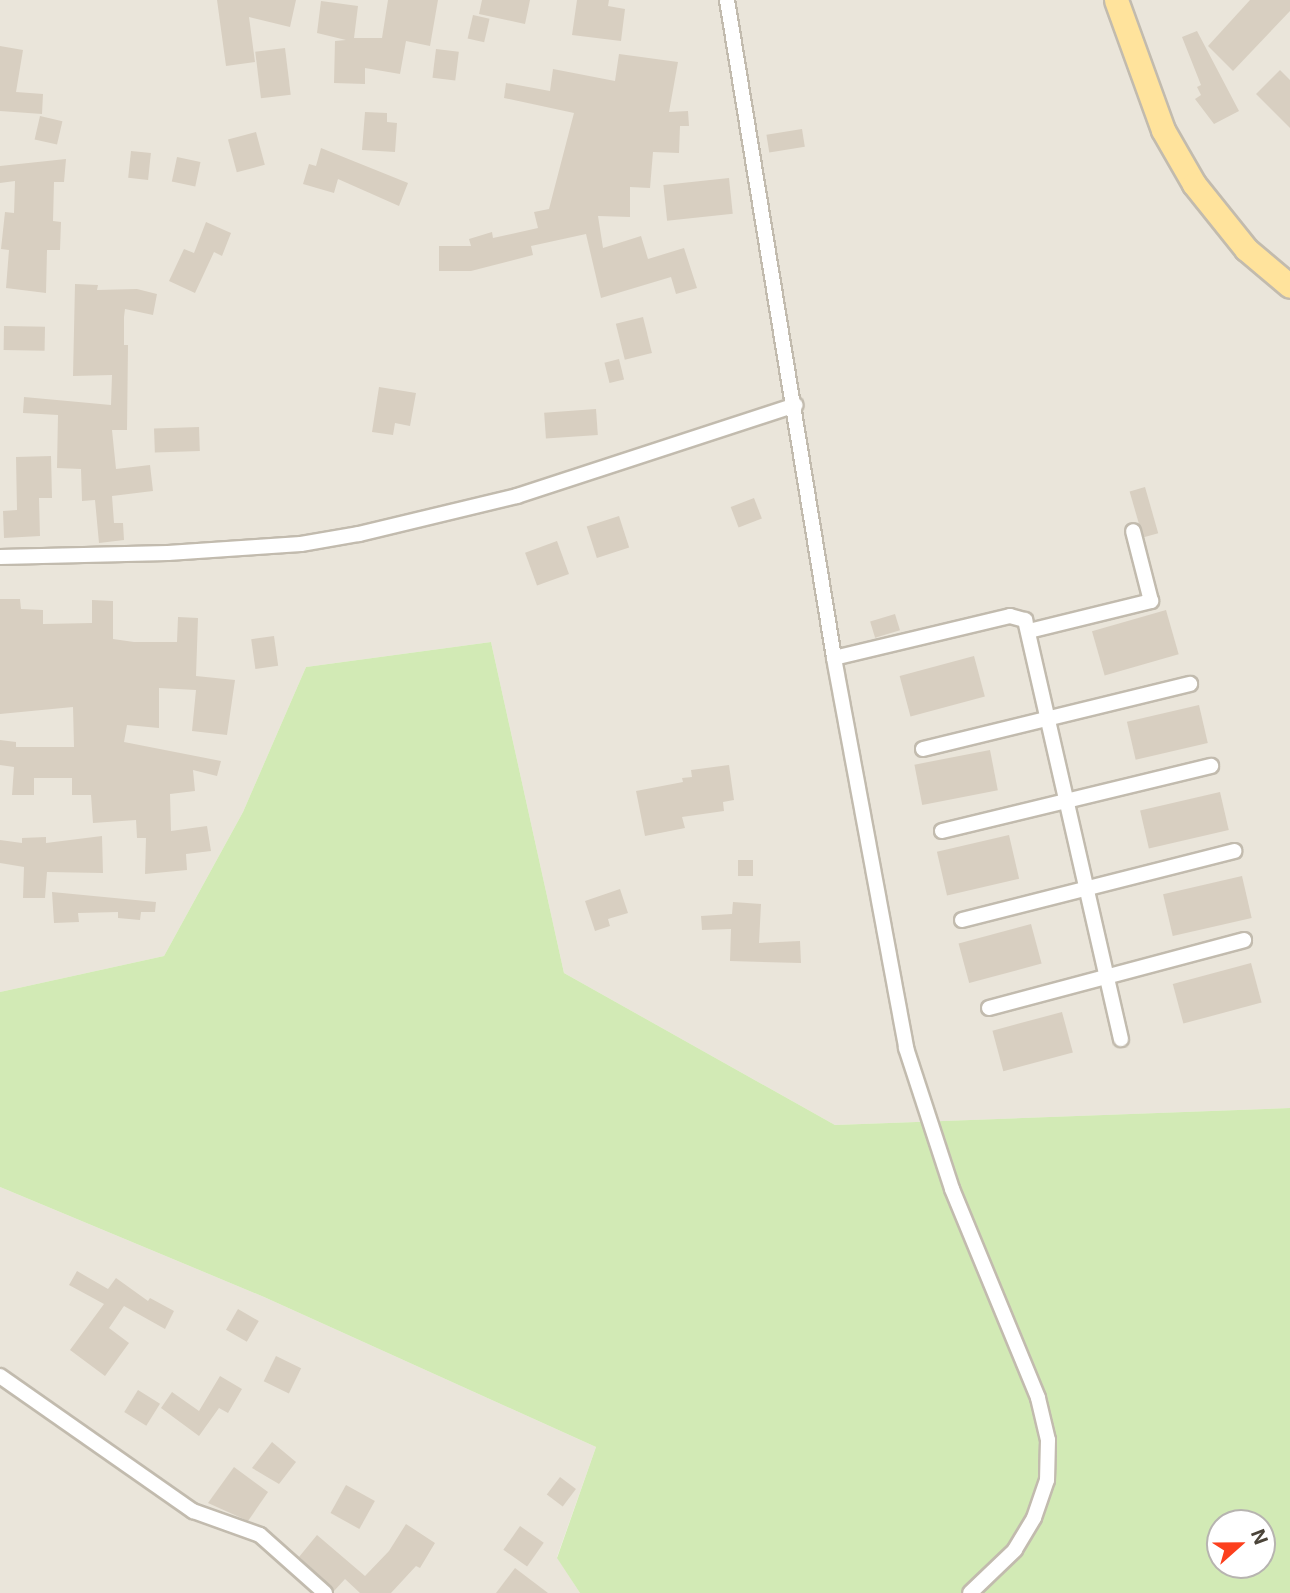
<!DOCTYPE html>
<style>
body{margin:0}
#map{position:relative;width:1290px;height:1593px;overflow:hidden;background:#f6f3ec;font-family:Inter,sans-serif}
div>[style]{position:absolute}
.residential>*{inset:0;background:#eae5da}
.green>*{inset:0;background:#d2eab5}
.building>*{inset:0;background:#d8cfc1;transform-origin:0 0}
.roads{filter:drop-shadow(2px 0 #c2bbae) drop-shadow(-2px 0 #c2bbae) drop-shadow(0 2px #c2bbae) drop-shadow(0 -2px #c2bbae)}
.minor>*{height:14px;margin:-7px;padding:0 7px;transform-origin:7px;border-radius:7px;background:#fff}
.primary>*{height:23px;margin:-11.5px;padding:0 11.5px;transform-origin:11.5px;border-radius:11.5px;background:#ffe39c}
span{translate:-50% -50%;white-space:nowrap;text-align:center;line-height:1.15;-webkit-text-stroke:6px #fff;paint-order:stroke}
.north{position:absolute;left:1206px;top:1509px;width:70px;height:70px;box-sizing:border-box;background:#fff;border:2px solid #b7b4b0;border-radius:50%;rotate:69deg;font-size:19px;font-weight:700;line-height:28px;text-align:center;color:#4b4439}
.north::after{content:'';display:block;margin:auto;width:24px;height:32px;background:#fc3f1d;clip-path:polygon(50% 0,100% 100%,50% 72%,0 100%)}
</style>
<div id="map">
<div class="residential">
<div style="clip-path:polygon(0 0,1290px 0,1290px 1108px,835px 1125px,564px 973px,491px 642px,306px 667px,243px 812px,164px 956px,0 992px)"></div>
<div style="clip-path:polygon(0 1187px,264px 1297px,596px 1447px,557px 1557px,580px 1593px,0 1593px)"></div>
</div>
<div class="green">
<div style="clip-path:polygon(evenodd,491px 642px,564px 973px,835px 1125px,1290px 1108px,1290px 1593px,580px 1593px,557px 1558px,596px 1447px,264px 1297px,0 1187px,0 992px,164px 956px,243px 812px,306px 667px,491px 642px,1220px 1523px,1262px 1523px,1262px 1565px,1220px 1565px,1220px 1523px)"></div>
</div>
<div class="building">
<div style="clip-path:polygon(217px 0,296px 0,290px 27px,249px 17px,255px 62px,226px 66px)"></div>
<div style="clip-path:polygon(388px 0,438px 0,430px 46px,406px 41px,400px 74px,365px 68px,365px 84px,334px 83px,335px 41px,346px 40px,317px 33px,321px 1px,358px 6px,354px 38px,382px 38px)"></div>
<div style="clip-path:polygon(482px 0,530px 0,525px 24px,479px 14px)"></div>
<div style="clip-path:polygon(577px 0,609px 0,608px 6px,625px 9px,621px 41px,572px 35px)"></div>
<div style="clip-path:polygon(1250px 0,1290px 0,1290px 11px,1233px 71px,1208px 46px)"></div>
<div style="left:473px;top:15px;width:17px;height:24px;rotate:13deg"></div>
<div style="clip-path:polygon(1197px 31px,1239px 111px,1214px 124px,1195px 99px,1201px 95px,1197px 87px,1201px 85px,1182px 37px)"></div>
<div style="clip-path:polygon(0 46px,23px 50px,16px 92px,43px 94px,42px 114px,0 111px)"></div>
<div style="left:285px;top:48px;width:47px;height:30px;rotate:83deg"></div>
<div style="left:436px;top:49px;width:23px;height:29px;rotate:7deg"></div>
<div style="clip-path:polygon(619px 54px,678px 62px,669px 112px,688px 111px,689px 126px,680px 126px,679px 153px,653px 152px,650px 188px,630px 187px,630px 217px,598px 216px,603px 248px,641px 236px,648px 259px,684px 248px,697px 288px,676px 294px,671px 277px,601px 298px,586px 234px,531px 246px,533px 255px,471px 271px,439px 271px,439px 246px,471px 246px,469px 239px,492px 232px,493px 238px,538px 228px,534px 212px,549px 209px,574px 113px,504px 98px,506px 83px,550px 91px,553px 69px,615px 81px)"></div>
<div style="clip-path:polygon(1280px 70px,1290px 80px,1290px 128px,1256px 94px)"></div>
<div style="clip-path:polygon(365px 112px,387px 113px,387px 122px,397px 123px,395px 152px,362px 150px)"></div>
<div style="left:40px;top:116px;width:23px;height:24px;rotate:13deg"></div>
<div style="left:802px;top:129px;width:18px;height:36px;rotate:81deg"></div>
<div style="left:256px;top:132px;width:34px;height:29px;rotate:75deg"></div>
<div style="clip-path:polygon(321px 148px,408px 183px,399px 206px,338px 179px,334px 193px,303px 184px,309px 164px,316px 166px)"></div>
<div style="left:131px;top:151px;width:20px;height:27px;rotate:6deg"></div>
<div style="left:177px;top:157px;width:24px;height:25px;rotate:12deg"></div>
<div style="clip-path:polygon(66px 159px,64px 182px,54px 182px,53px 221px,61px 222px,60px 250px,47px 250px,46px 293px,6px 288px,9px 250px,1px 249px,5px 212px,14px 213px,15px 181px,0 183px,0 166px)"></div>
<div style="left:729px;top:178px;width:36px;height:66px;rotate:84deg"></div>
<div style="clip-path:polygon(206px 222px,231px 233px,222px 256px,214px 252px,195px 293px,169px 281px,184px 249px,194px 253px)"></div>
<div style="clip-path:polygon(75px 284px,98px 285px,97px 290px,137px 289px,157px 294px,153px 315px,125px 309px,124px 317px,124px 345px,128px 345px,127px 430px,112px 430px,116px 469px,150px 465px,153px 491px,112px 496px,114px 523px,123px 523px,124px 540px,99px 543px,95px 500px,82px 501px,81px 469px,57px 468px,58px 415px,23px 413px,24px 397px,111px 405px,112px 375px,73px 376px)"></div>
<div style="left:643px;top:317px;width:37px;height:28px;rotate:76deg"></div>
<div style="left:4px;top:326px;width:41px;height:24px;rotate:1deg"></div>
<div style="left:619px;top:359px;width:21px;height:15px;rotate:76deg"></div>
<div style="clip-path:polygon(379px 387px,416px 393px,410px 426px,395px 423px,393px 435px,372px 432px)"></div>
<div style="left:596px;top:409px;width:26px;height:52px;rotate:86deg"></div>
<div style="left:199px;top:427px;width:24px;height:45px;rotate:88deg"></div>
<div style="clip-path:polygon(51px 456px,52px 498px,39px 498px,40px 536px,4px 538px,3px 511px,17px 510px,16px 457px)"></div>
<div style="left:1145px;top:487px;width:48px;height:16px;rotate:74deg"></div>
<div style="left:754px;top:498px;width:22px;height:25px;rotate:69deg"></div>
<div style="left:619px;top:516px;width:33px;height:34px;rotate:72deg"></div>
<div style="left:557px;top:541px;width:35px;height:34px;rotate:70deg"></div>
<div style="clip-path:polygon(0 599px,20px 599px,21px 609px,43px 610px,43px 624px,92px 623px,92px 600px,113px 601px,113px 639px,134px 642px,177px 642px,178px 617px,198px 618px,196px 676px,235px 680px,227px 735px,192px 731px,196px 690px,159px 688px,159px 728px,127px 725px,124px 742px,221px 761px,217px 776px,193px 770px,195px 791px,170px 794px,171px 831px,207px 826px,211px 851px,186px 854px,187px 870px,145px 874px,146px 838px,137px 838px,136px 820px,93px 823px,91px 795px,72px 795px,72px 778px,34px 778px,34px 795px,12px 795px,14px 767px,0 765px,0 740px,16px 742px,16px 747px,74px 747px,73px 707px,0 714px)"></div>
<div style="left:1166px;top:610px;width:46px;height:77px;rotate:74deg"></div>
<div style="left:895px;top:614px;width:17px;height:26px;rotate:73deg"></div>
<div style="left:274px;top:636px;width:30px;height:23px;rotate:82deg"></div>
<div style="left:974px;top:656px;width:42px;height:77px;rotate:75deg"></div>
<div style="left:1199px;top:705px;width:39px;height:74px;rotate:77deg"></div>
<div style="left:990px;top:750px;width:41px;height:77px;rotate:79deg"></div>
<div style="clip-path:polygon(729px 765px,734px 800px,723px 802px,724px 811px,682px 817px,685px 828px,645px 836px,636px 791px,683px 782px,682px 778px,692px 777px,691px 770px)"></div>
<div style="left:1220px;top:792px;width:39px;height:82px;rotate:77deg"></div>
<div style="left:1009px;top:835px;width:45px;height:74px;rotate:77deg"></div>
<div style="clip-path:polygon(102px 836px,103px 873px,47px 872px,45px 898px,23px 898px,24px 867px,0 863px,0 840px,22px 843px,22px 838px,46px 837px,46px 843px)"></div>
<div style="left:738px;top:860px;width:15px;height:16px"></div>
<div style="left:1242px;top:876px;width:43px;height:81px;rotate:77deg"></div>
<div style="clip-path:polygon(620px 889px,628px 913px,608px 919px,610px 926px,595px 931px,585px 901px)"></div>
<div style="clip-path:polygon(52px 892px,156px 902px,155px 912px,141px 912px,140px 920px,118px 918px,118px 912px,78px 913px,79px 922px,54px 923px)"></div>
<div style="clip-path:polygon(733px 902px,761px 904px,759px 943px,800px 941px,801px 963px,730px 961px,731px 929px,702px 930px,701px 916px,732px 914px)"></div>
<div style="left:1031px;top:924px;width:41px;height:75px;rotate:75deg"></div>
<div style="left:1251px;top:963px;width:41px;height:81px;rotate:75deg"></div>
<div style="left:1062px;top:1012px;width:42px;height:72px;rotate:75deg"></div>
<div style="clip-path:polygon(77px 1271px,108px 1289px,116px 1278px,148px 1301px,150px 1298px,174px 1311px,165px 1329px,124px 1306px,109px 1328px,129px 1343px,105px 1376px,70px 1350px,104px 1304px,69px 1285px)"></div>
<div style="left:238px;top:1309px;width:24px;height:24px;rotate:30deg"></div>
<div style="left:276px;top:1356px;width:28px;height:28px;rotate:26deg"></div>
<div style="clip-path:polygon(220px 1376px,242px 1389px,228px 1413px,219px 1408px,199px 1436px,161px 1408px,172px 1392px,199px 1411px)"></div>
<div style="left:138px;top:1390px;width:26px;height:26px;rotate:32deg"></div>
<div style="clip-path:polygon(272px 1442px,296px 1462px,279px 1484px,252px 1468px)"></div>
<div style="clip-path:polygon(234px 1467px,268px 1492px,248px 1521px,208px 1503px)"></div>
<div style="left:560px;top:1477px;width:20px;height:22px;rotate:37deg"></div>
<div style="left:346px;top:1485px;width:33px;height:32px;rotate:29deg"></div>
<div style="clip-path:polygon(406px 1524px,435px 1543px,420px 1568px,416px 1566px,391px 1593px,360px 1593px,345px 1579px,334px 1591px,299px 1557px,317px 1535px,365px 1576px,389px 1551px)"></div>
<div style="left:520px;top:1526px;width:29px;height:29px;rotate:35deg"></div>
<div style="clip-path:polygon(515px 1568px,548px 1593px,496px 1593px)"></div>
</div>
<div class="roads">
<div class="minor">
<div style="left:727px;top:0;width:667px;rotate:80.76deg"></div>
<div style="left:834px;top:658px;width:397px;rotate:79.5deg"></div>
<div style="left:906px;top:1048px;width:148px;rotate:71.9deg"></div>
<div style="left:952px;top:1189px;width:226px;rotate:67.6deg"></div>
<div style="left:1038px;top:1398px;width:43px;rotate:76.6deg"></div>
<div style="left:1048px;top:1440px;width:40px;rotate:91.4deg"></div>
<div style="left:1047px;top:1480px;width:40px;rotate:108.9deg"></div>
<div style="left:1034px;top:1518px;width:37px;rotate:121deg"></div>
<div style="left:1015px;top:1550px;width:62px;rotate:136.3deg"></div>
<div style="left:0;top:557px;width:168px;rotate:-1.4deg"></div>
<div style="left:168px;top:553px;width:133px;rotate:-3.9deg"></div>
<div style="left:301px;top:544px;width:59px;rotate:-9.8deg"></div>
<div style="left:359px;top:534px;width:163px;rotate:-13.5deg"></div>
<div style="left:517px;top:496px;width:293px;rotate:-18.1deg"></div>
<div style="left:1029px;top:631px;width:126px;rotate:-13.8deg"></div>
<div style="left:1151px;top:601px;width:72px;rotate:-104.4deg"></div>
<div style="left:834px;top:658px;width:181px;rotate:-13.4deg"></div>
<div style="left:1010px;top:616px;width:16px;rotate:15deg"></div>
<div style="left:1025px;top:620px;width:430px;rotate:77.1deg"></div>
<div style="left:923px;top:749px;width:275px;rotate:-13.7deg"></div>
<div style="left:942px;top:831px;width:277px;rotate:-13.6deg"></div>
<div style="left:962px;top:920px;width:281px;rotate:-14.2deg"></div>
<div style="left:989px;top:1008px;width:264px;rotate:-14.9deg"></div>
<div style="left:0;top:1376px;width:236px;rotate:35deg"></div>
<div style="left:193px;top:1511px;width:71px;rotate:19.7deg"></div>
<div style="left:260px;top:1535px;width:87px;rotate:41.7deg"></div>
</div>
<div class="primary">
<div style="left:1116px;top:0;width:138px;rotate:70.1deg"></div>
<div style="left:1163px;top:130px;width:62px;rotate:60.1deg"></div>
<div style="left:1194px;top:184px;width:83px;rotate:51.3deg"></div>
<div style="left:1246px;top:249px;width:57px;rotate:40.1deg"></div>
</div>
</div>
<div class="north">N</div>
</div>
